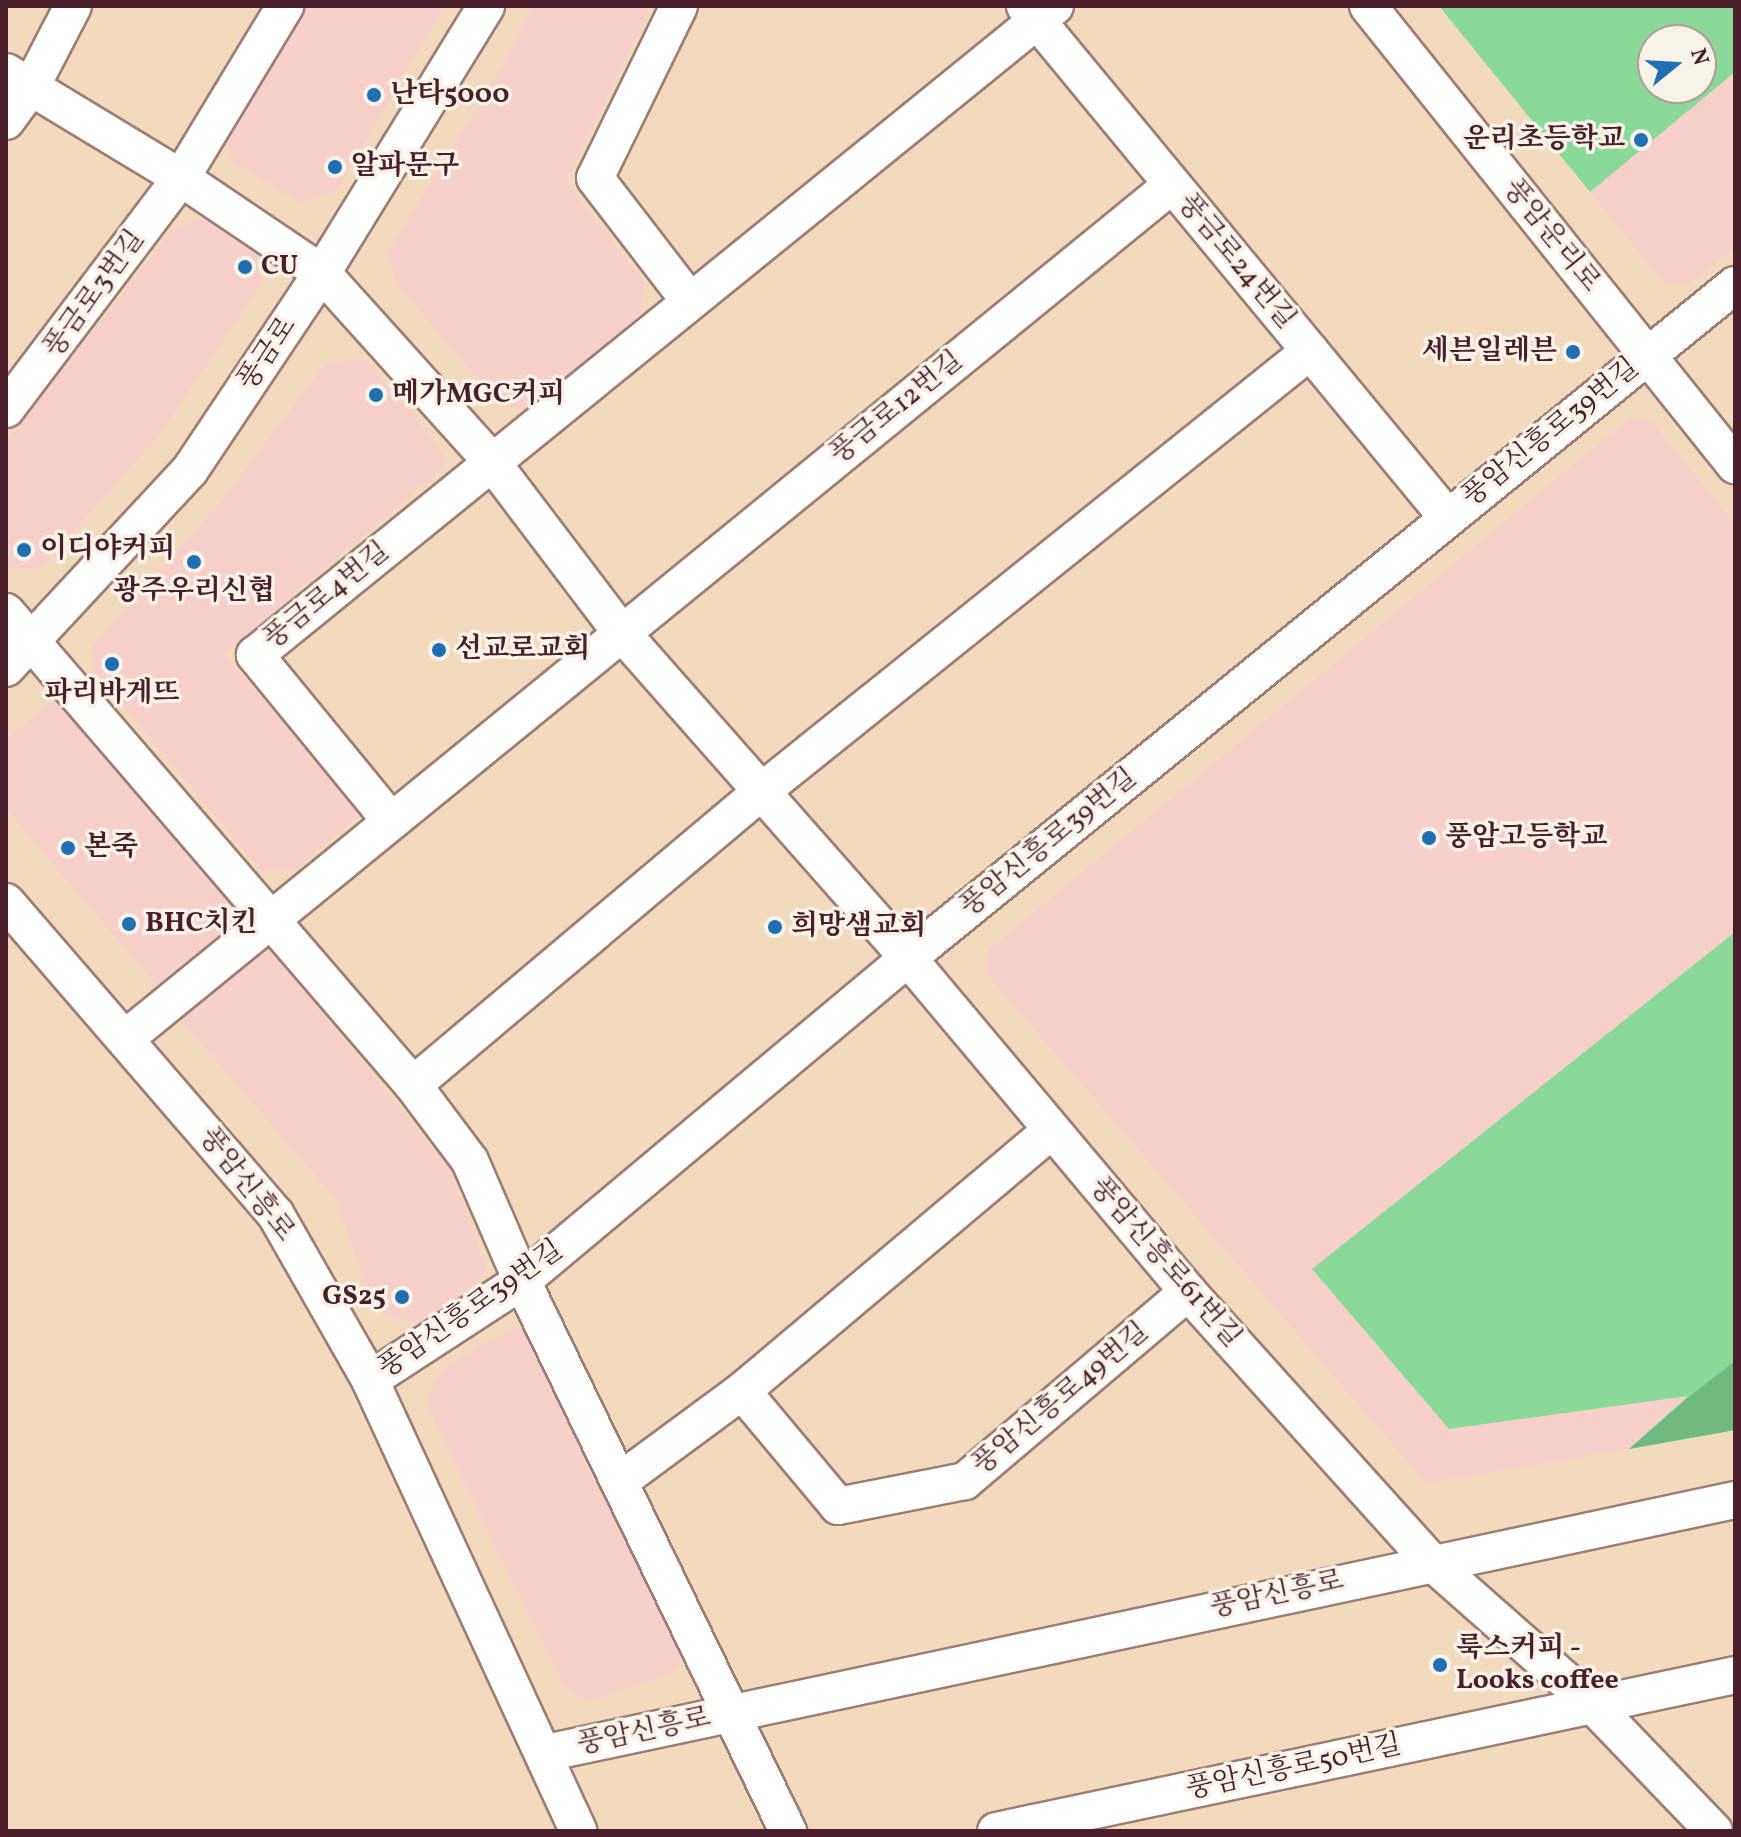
<!DOCTYPE html>
<meta charset="utf-8">
<style>
body{margin:0}
#map{position:relative;width:1741px;height:1837px;overflow:hidden;background:#f1dbbc;font-family:Vollkorn,"Noto Serif KR",serif}
div>[style]{position:absolute}
.built>*{inset:0;background:#f7d0cc}
.green>*{inset:0;background:#8bd997}
.forest>*{inset:0;background:#70b980}
.roads{filter:drop-shadow(2px 0 #9e7d74) drop-shadow(-2px 0 #9e7d74) drop-shadow(0 2px #9e7d74) drop-shadow(0 -2px #9e7d74)}
.street>*{height:36px;margin:-18px;padding:0 18px;transform-origin:18px;border-radius:18px;background:#fff}
.dots>*{width:22px;height:22px;translate:-50% -50%;box-sizing:border-box;border:4px solid #f7f3e8;border-radius:50%}
span{translate:-50% -50%;white-space:nowrap;text-align:center;line-height:1.15;-webkit-text-stroke:7px #f7f3e8;paint-order:stroke}
.poi-label{font-size:28px;color:#4a1f2b;font-weight:700}
.left{translate:0 -50%;text-align:left}
.right{translate:-100% -50%;text-align:right}
.street-label{font-size:28px;color:#4a1f2b}
.frame{position:absolute;inset:0;border:8px solid #4a1f2b;pointer-events:none}
.north{position:absolute;left:1637px;top:24px;width:80px;height:80px;box-sizing:border-box;background:#f7f3e8;border:2px solid #b29e9c;border-radius:50%;rotate:72deg;font-size:22px;font-weight:700;line-height:32px;text-align:center;color:#4a1f2b}
.north::after{content:'';display:block;margin:auto;width:28px;height:36px;background:#1f6fb2;clip-path:polygon(50% 0,100% 100%,50% 72%,0 100%)}
</style>
<div id="map">
<div class="built">
<div style="clip-path:polygon(305px 6px,444px 6px,338px 189px,299px 202px,233px 162px,226px 142px)"></div>
<div style="clip-path:polygon(532px 6px,651px 6px,566px 183px,644px 281px,642px 319px,535px 408px,501px 406px,397px 284px,388px 252px,503px 65px)"></div>
<div style="clip-path:polygon(evenodd,1439px 6px,1735px 6px,1735px 247px,1687px 286px,1664px 283px,1439px 6px,1653px 40px,1701px 40px,1701px 88px,1653px 88px,1653px 40px)"></div>
<div style="clip-path:polygon(206px 218px,257px 254px,261px 285px,157px 438px,40px 568px,9px 569px,6px 441px,175px 227px)"></div>
<div style="clip-path:polygon(365px 358px,444px 454px,444px 467px,224px 654px,361px 814px,294px 871px,262px 871px,95px 673px,92px 647px,221px 502px,325px 364px)"></div>
<div style="clip-path:polygon(1631px 417px,1652px 422px,1735px 524px,1735px 1361px,1629px 1449px,1426px 1483px,987px 974px,989px 950px)"></div>
<div style="clip-path:polygon(51px 702px,64px 703px,248px 921px,161px 990px,6px 809px,6px 740px)"></div>
<div style="clip-path:polygon(262px 940px,452px 1172px,487px 1271px,432px 1320px,417px 1324px,376px 1311px,335px 1198px,175px 1013px)"></div>
<div style="clip-path:polygon(515px 1327px,527px 1330px,683px 1656px,678px 1670px,589px 1701px,564px 1685px,429px 1410px,428px 1393px,447px 1365px)"></div>
</div>
<div class="green">
<div style="clip-path:polygon(evenodd,1439px 6px,1735px 6px,1735px 72px,1590px 192px,1439px 6px,1653px 40px,1701px 40px,1701px 88px,1653px 88px,1653px 40px)"></div>
<div style="clip-path:polygon(1735px 932px,1735px 1430px,1629px 1449px,1688px 1396px,1449px 1429px,1312px 1269px)"></div>
</div>
<div class="forest">
<div style="clip-path:polygon(1735px 1361px,1735px 1430px,1629px 1449px,1690px 1396px)"></div>
</div>
<div class="roads">
<div class="street">
<div style="left:679px;top:6px;width:191px;rotate:116deg"></div>
<div style="left:595px;top:178px;width:154px;rotate:52.4deg"></div>
<div style="left:1025px;top:6px;width:664px;rotate:50.44deg"></div>
<div style="left:1368px;top:6px;width:588px;rotate:51.36deg"></div>
<div style="left:6px;top:72px;width:205px;rotate:31.2deg"></div>
<div style="left:181px;top:178px;width:170px;rotate:34deg"></div>
<div style="left:322px;top:273px;width:253px;rotate:48deg"></div>
<div style="left:491px;top:461px;width:215px;rotate:52.8deg"></div>
<div style="left:621px;top:632px;width:434px;rotate:48.6deg"></div>
<div style="left:908px;top:958px;width:436px;rotate:50deg"></div>
<div style="left:1188px;top:1292px;width:362px;rotate:48deg"></div>
<div style="left:1430px;top:1561px;width:216px;rotate:41.4deg"></div>
<div style="left:1592px;top:1704px;width:176px;rotate:46.2deg"></div>
<div style="left:6px;top:121px;width:42px;rotate:-53.7deg"></div>
<div style="left:31px;top:87px;width:91px;rotate:-62.6deg"></div>
<div style="left:6px;top:409px;width:290px;rotate:-52.9deg"></div>
<div style="left:181px;top:178px;width:201px;rotate:-58.8deg"></div>
<div style="left:6px;top:612px;width:624px;rotate:49.29deg"></div>
<div style="left:413px;top:1085px;width:95px;rotate:53.1deg"></div>
<div style="left:470px;top:1161px;width:131px;rotate:66.6deg"></div>
<div style="left:522px;top:1281px;width:611px;rotate:64.19deg"></div>
<div style="left:6px;top:668px;width:270px;rotate:-47.1deg"></div>
<div style="left:190px;top:470px;width:237px;rotate:-56.2deg"></div>
<div style="left:322px;top:273px;width:313px;rotate:-58.4deg"></div>
<div style="left:391px;top:821px;width:215px;rotate:-129.3deg"></div>
<div style="left:255px;top:655px;width:1030px;rotate:-39.05deg"></div>
<div style="left:6px;top:902px;width:413px;rotate:49.2deg"></div>
<div style="left:276px;top:1215px;width:190px;rotate:60.3deg"></div>
<div style="left:370px;top:1380px;width:497px;rotate:65.2deg"></div>
<div style="left:126px;top:1038px;width:1350px;rotate:-39.2deg"></div>
<div style="left:413px;top:1085px;width:456px;rotate:-40.1deg"></div>
<div style="left:762px;top:791px;width:703px;rotate:-38.76deg"></div>
<div style="left:370px;top:1380px;width:181px;rotate:-33.1deg"></div>
<div style="left:522px;top:1281px;width:503px;rotate:-39.92deg"></div>
<div style="left:908px;top:958px;width:1066px;rotate:-39.14deg"></div>
<div style="left:742px;top:1391px;width:404px;rotate:-40.1deg"></div>
<div style="left:620px;top:1481px;width:152px;rotate:-36.4deg"></div>
<div style="left:742px;top:1391px;width:150px;rotate:50.1deg"></div>
<div style="left:838px;top:1506px;width:129px;rotate:-11.1deg"></div>
<div style="left:965px;top:1481px;width:292px;rotate:-40.3deg"></div>
<div style="left:546px;top:1753px;width:1216px;rotate:-12.01deg"></div>
<div style="left:996px;top:1831px;width:755px;rotate:-11.92deg"></div>
</div>
</div>
<div class="dots">
<div style="left:374px;top:95px;background:#1f6fb2"></div>
<div style="left:1641px;top:140px;background:#1f6fb2"></div>
<div style="left:335px;top:167px;background:#1f6fb2"></div>
<div style="left:245px;top:267px;background:#1f6fb2"></div>
<div style="left:1573px;top:352px;background:#1f6fb2"></div>
<div style="left:376px;top:395px;background:#1f6fb2"></div>
<div style="left:24px;top:550px;background:#1f6fb2"></div>
<div style="left:194px;top:562px;background:#1f6fb2"></div>
<div style="left:439px;top:650px;background:#1f6fb2"></div>
<div style="left:112px;top:664px;background:#1f6fb2"></div>
<div style="left:1429px;top:838px;background:#1f6fb2"></div>
<div style="left:68px;top:848px;background:#1f6fb2"></div>
<div style="left:129px;top:924px;background:#1f6fb2"></div>
<div style="left:775px;top:927px;background:#1f6fb2"></div>
<div style="left:402px;top:1297px;background:#1f6fb2"></div>
<div style="left:1440px;top:1665px;background:#1f6fb2"></div>
</div>
<div class="poi-label">
<span class="left" style="left:390px;top:95px">난타5000</span>
<span class="right" style="left:1625px;top:140px">운리초등학교</span>
<span class="left" style="left:351px;top:167px">알파문구</span>
<span class="left" style="left:261px;top:267px">CU</span>
<span class="right" style="left:1557px;top:352px">세븐일레븐</span>
<span class="left" style="left:392px;top:395px">메가MGC커피</span>
<span class="left" style="left:40px;top:550px">이디야커피</span>
<span style="left:194px;top:592px">광주우리신협</span>
<span class="left" style="left:455px;top:650px">선교로교회</span>
<span style="left:112px;top:694px">파리바게뜨</span>
<span class="left" style="left:1445px;top:838px">풍암고등학교</span>
<span class="left" style="left:84px;top:848px">본죽</span>
<span class="left" style="left:145px;top:924px">BHC치킨</span>
<span class="left" style="left:791px;top:927px">희망샘교회</span>
<span class="right" style="left:386px;top:1297px">GS25</span>
<span class="left" style="left:1456px;top:1665px">룩스커피 -<br>Looks coffee</span>
</div>
<div class="street-label">
<span style="left:1551px;top:236px;rotate:51deg">풍암운리로</span>
<span style="left:1236px;top:262px;rotate:50deg">풍금로24번길</span>
<span style="left:95px;top:294px;rotate:-54deg">풍금로3번길</span>
<span style="left:268px;top:354px;rotate:-56deg">풍금로</span>
<span style="left:897px;top:408px;rotate:-39deg">풍금로12번길</span>
<span style="left:1551px;top:433px;rotate:-39deg">풍암신흥로39번길</span>
<span style="left:327px;top:596px;rotate:-39deg">풍금로4번길</span>
<span style="left:1049px;top:843px;rotate:-39deg">풍암신흥로39번길</span>
<span style="left:246px;top:1185px;rotate:52deg">풍암신흥로</span>
<span style="left:1165px;top:1263px;rotate:49deg">풍암신흥로61번길</span>
<span style="left:471px;top:1310px;rotate:-35deg">풍암신흥로39번길</span>
<span style="left:1061px;top:1399px;rotate:-40deg">풍암신흥로49번길</span>
<span style="left:1277px;top:1595px;rotate:-12deg">풍암신흥로</span>
<span style="left:644px;top:1732px;rotate:-12deg">풍암신흥로</span>
<span style="left:1294px;top:1768px;rotate:-12deg">풍암신흥로50번길</span>
</div>
<div class="frame"></div>
<div class="north">N</div>
</div>
